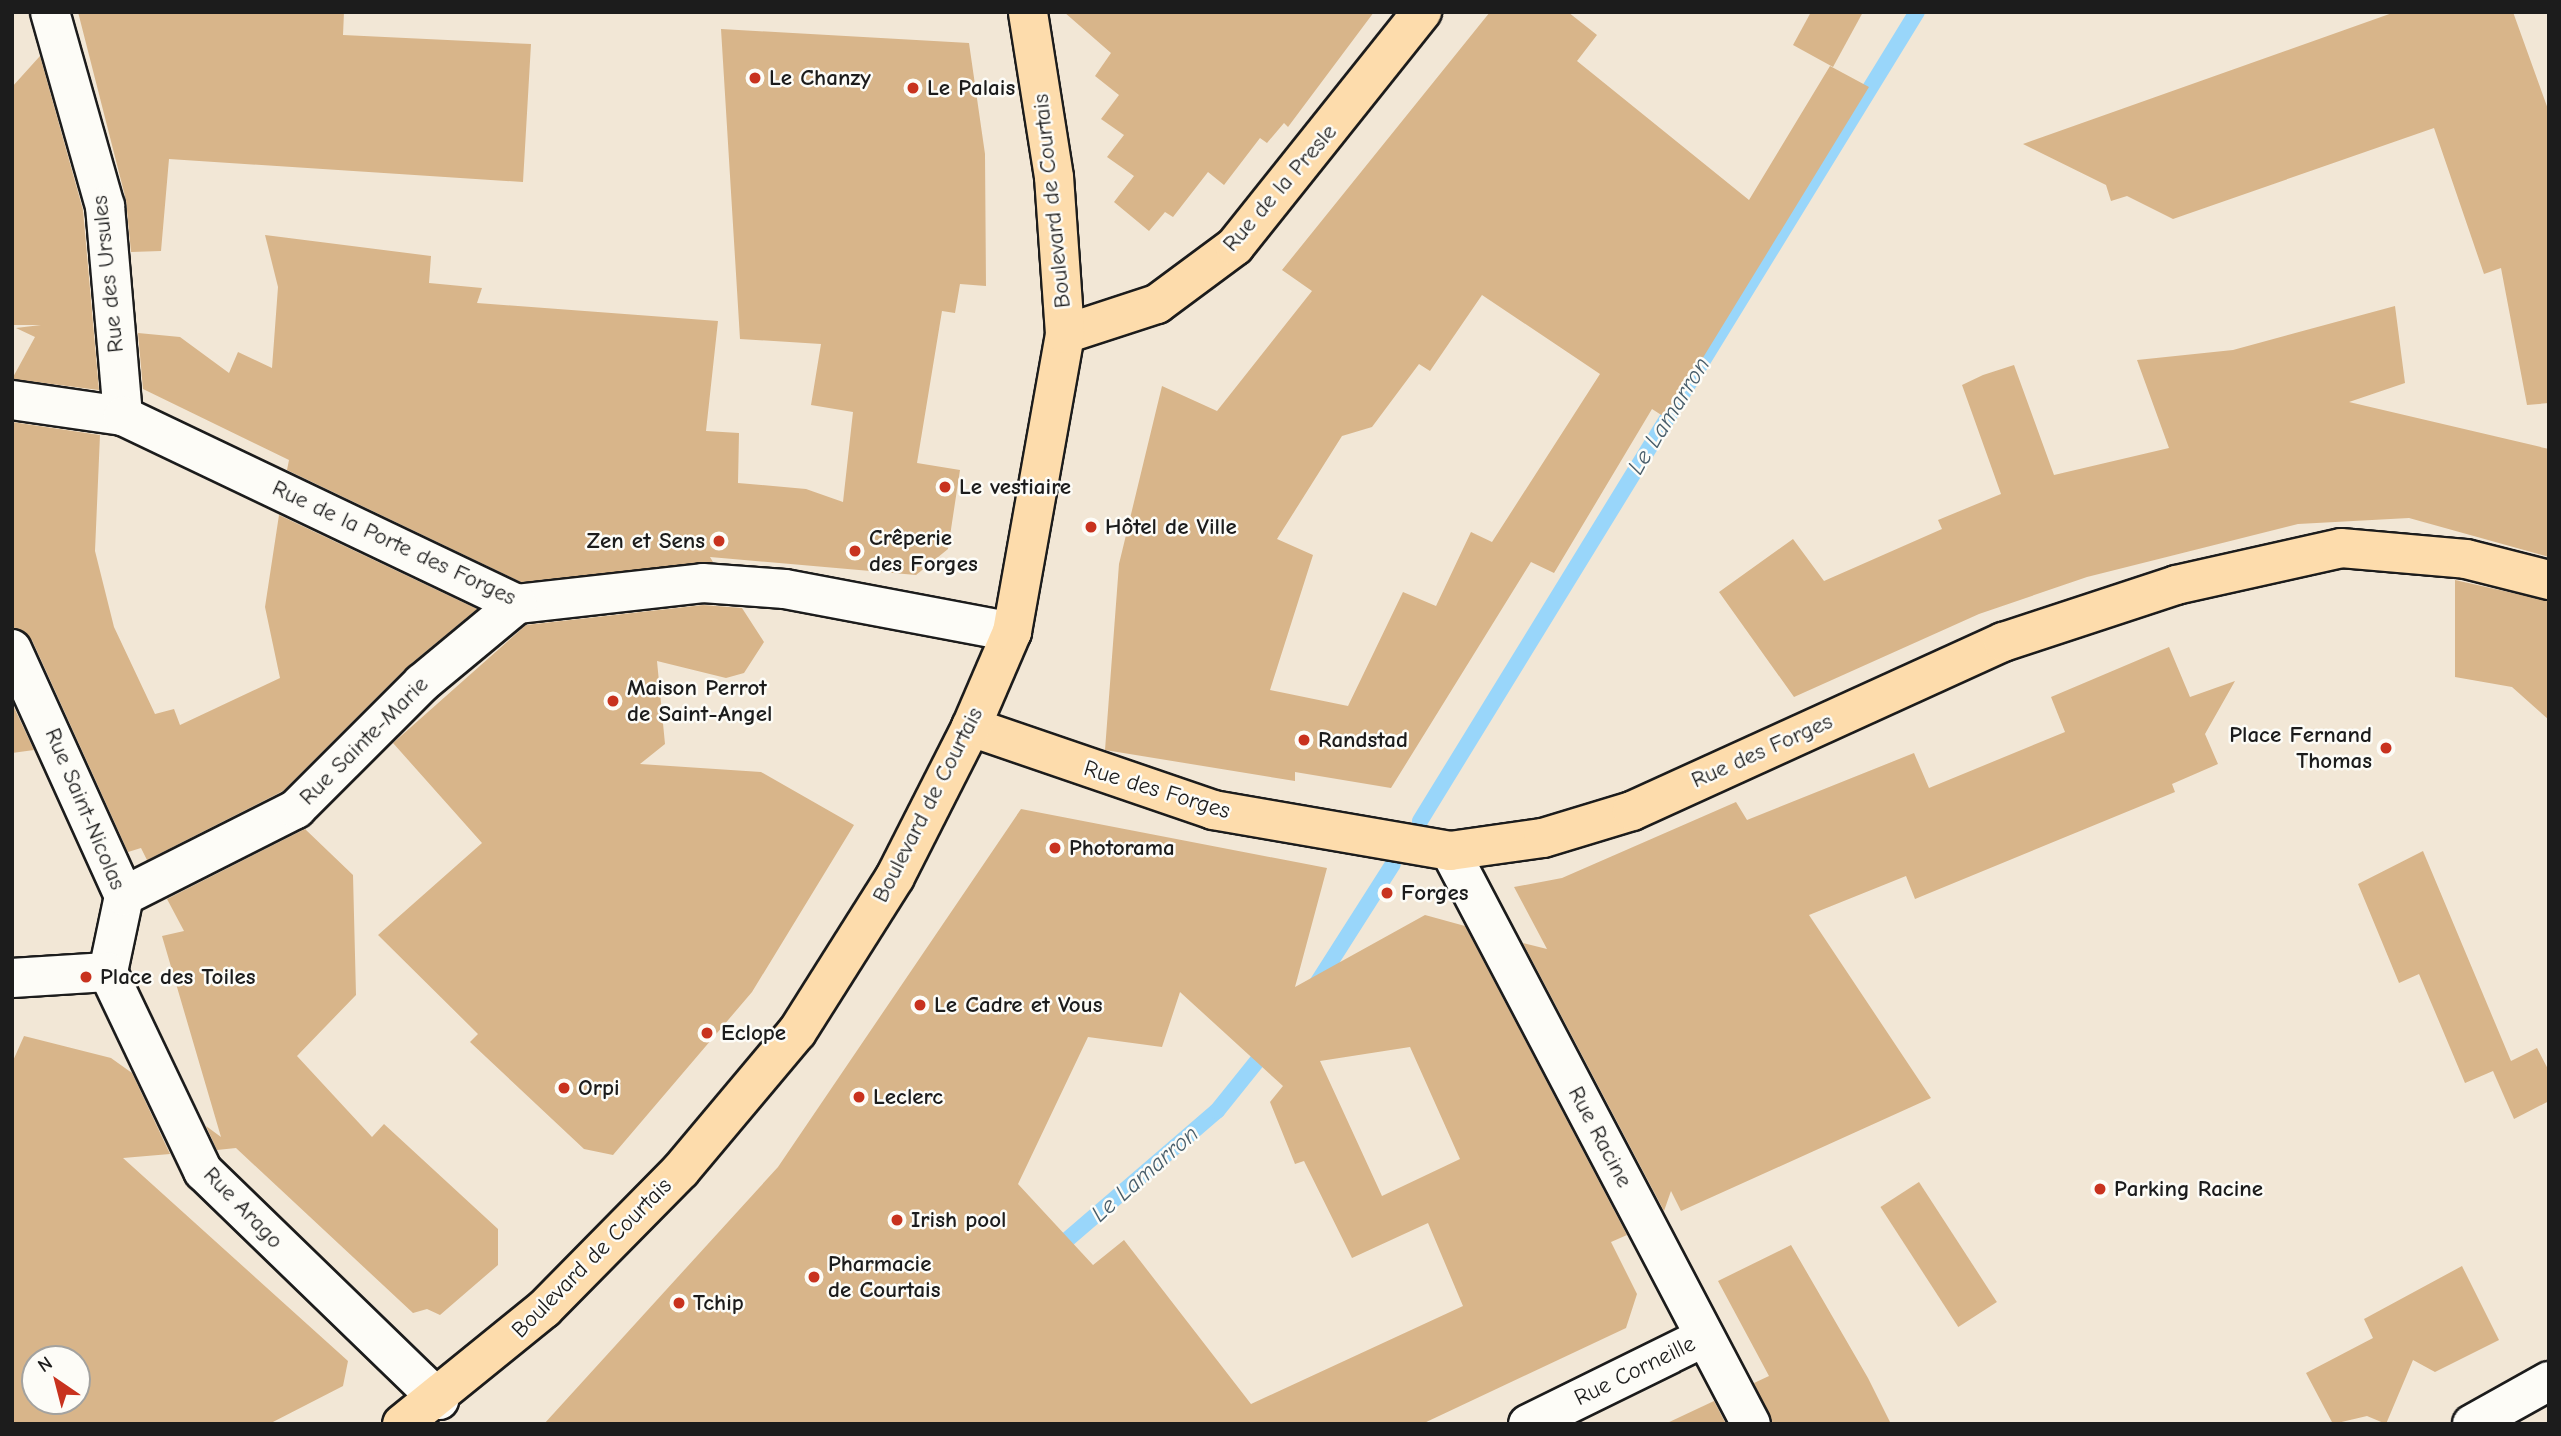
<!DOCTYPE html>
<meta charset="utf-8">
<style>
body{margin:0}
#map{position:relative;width:2561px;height:1436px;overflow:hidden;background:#f2e7d6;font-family:"Comic Neue",sans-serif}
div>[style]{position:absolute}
.stream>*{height:16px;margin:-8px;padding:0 8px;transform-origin:8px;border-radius:8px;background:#99d6fa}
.building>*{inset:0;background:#d8b58a;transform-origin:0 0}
.roads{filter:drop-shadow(2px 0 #1c1c1c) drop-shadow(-2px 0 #1c1c1c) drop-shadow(0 2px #1c1c1c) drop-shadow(0 -2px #1c1c1c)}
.minor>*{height:38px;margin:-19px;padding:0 19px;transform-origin:19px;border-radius:19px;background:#fdfcf7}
.major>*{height:38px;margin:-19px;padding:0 19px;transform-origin:19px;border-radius:19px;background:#fddcac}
.dots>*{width:19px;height:19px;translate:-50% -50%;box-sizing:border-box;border:4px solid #fdfcf7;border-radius:50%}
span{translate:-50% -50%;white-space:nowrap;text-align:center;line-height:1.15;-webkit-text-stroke:5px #fdfcf7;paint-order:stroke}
.poi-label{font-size:23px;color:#1c1c1c;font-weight:700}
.left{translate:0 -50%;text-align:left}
.right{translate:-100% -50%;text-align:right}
.street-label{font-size:23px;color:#1c1c1c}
.water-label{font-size:24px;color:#485d6a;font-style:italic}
.frame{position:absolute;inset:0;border:14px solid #1c1c1c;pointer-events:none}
.north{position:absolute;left:21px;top:1345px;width:70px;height:70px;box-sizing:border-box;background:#fdfcf7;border:2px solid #a3a29f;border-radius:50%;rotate:325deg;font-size:19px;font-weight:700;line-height:28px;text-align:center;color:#1c1c1c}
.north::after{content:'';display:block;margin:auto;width:24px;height:32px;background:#c8321e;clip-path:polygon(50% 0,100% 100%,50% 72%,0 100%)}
</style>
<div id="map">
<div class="stream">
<div style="left:1420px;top:821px;width:949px;rotate:-58.44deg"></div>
<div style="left:1314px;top:988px;width:147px;rotate:-57.5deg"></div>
<div style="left:1054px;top:1251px;width:215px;rotate:-40.7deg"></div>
<div style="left:1217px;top:1111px;width:85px;rotate:-51.2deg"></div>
</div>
<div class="building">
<div style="clip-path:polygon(78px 12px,344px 12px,343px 35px,531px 44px,523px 182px,169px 159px,161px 251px,131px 252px,126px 200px)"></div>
<div style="clip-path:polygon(1064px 12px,1374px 12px,1288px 127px,1284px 123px,1267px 143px,1260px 138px,1224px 185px,1208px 172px,1173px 217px,1165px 212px,1149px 231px,1114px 202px,1134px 176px,1107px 157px,1124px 135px,1101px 119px,1119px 95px,1095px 76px,1111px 53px)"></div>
<div style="clip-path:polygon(evenodd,1490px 12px,1568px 12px,1597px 35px,1577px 61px,1749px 200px,1830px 66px,1869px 87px,1666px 418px,1652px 409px,1554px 573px,1531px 562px,1391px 788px,1295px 772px,1295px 781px,1105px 750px,1119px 564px,1162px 386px,1217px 411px,1312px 291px,1282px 270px,1490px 12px,1482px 295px,1600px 374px,1492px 542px,1471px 532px,1436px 606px,1403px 592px,1348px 706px,1270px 690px,1313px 555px,1277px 539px,1342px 436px,1372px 427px,1419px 364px,1430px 371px,1482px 295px)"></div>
<div style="clip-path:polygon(1811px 12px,1863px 12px,1833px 67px,1793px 45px)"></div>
<div style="clip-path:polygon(2395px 12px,2513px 12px,2549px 112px,2549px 403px,2527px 405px,2501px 268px,2484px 274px,2434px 128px,2173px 219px,2127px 196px,2111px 201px,2106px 185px,2023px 144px)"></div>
<div style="clip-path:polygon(721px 29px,969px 43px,985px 154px,986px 286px,960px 284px,955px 313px,942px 311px,917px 463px,960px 470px,948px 549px,916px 575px,710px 557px,713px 562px,521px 582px,287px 470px,289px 460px,143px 389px,138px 333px,180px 337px,229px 373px,238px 352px,272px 368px,278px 287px,265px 235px,431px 256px,429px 283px,482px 288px,477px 303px,718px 321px,706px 431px,739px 433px,738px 483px,806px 489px,843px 502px,853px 412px,811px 405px,821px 344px,740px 339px)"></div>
<div style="clip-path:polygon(40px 56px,83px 210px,99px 390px,12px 379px,35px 337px,16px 328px,41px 325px,12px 325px,12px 87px)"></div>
<div style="clip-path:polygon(2395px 306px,2405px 383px,2349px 402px,2549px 449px,2549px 557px,2409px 518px,2298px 524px,2087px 577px,1979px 614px,1794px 697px,1719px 592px,1793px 539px,1824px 581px,1942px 529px,1938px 520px,2001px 494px,1962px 385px,1983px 375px,2014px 365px,2054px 475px,2169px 448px,2137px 360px,2233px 350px)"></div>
<div style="clip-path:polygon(12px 422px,100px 435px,95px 551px,114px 627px,155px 714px,174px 709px,180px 725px,280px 678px,265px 607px,279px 515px,477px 609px,407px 667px,283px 791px,147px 860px,141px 848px,128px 852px,32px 640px,12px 627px)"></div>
<div style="clip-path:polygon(2455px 580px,2549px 601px,2549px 720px,2512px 687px,2455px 677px)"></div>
<div style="clip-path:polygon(703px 605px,742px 608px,764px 642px,744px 673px,726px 678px,657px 661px,665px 744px,640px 764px,761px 772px,854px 825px,752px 992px,613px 1155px,584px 1149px,470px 1042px,478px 1034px,378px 935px,482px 843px,393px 743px,526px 625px)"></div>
<div style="clip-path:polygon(2169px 647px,2190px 697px,2235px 681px,2205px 734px,2218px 764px,2172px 784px,2175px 792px,1915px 899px,1906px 876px,1809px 915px,1931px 1098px,1681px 1211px,1671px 1191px,1664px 1211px,1523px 943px,1547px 949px,1514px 887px,1562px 878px,1736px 802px,1747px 820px,1914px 753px,1929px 788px,2065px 732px,2051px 697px)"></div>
<div style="clip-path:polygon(12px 703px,34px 750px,12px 753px)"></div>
<div style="clip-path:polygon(evenodd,1021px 809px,1327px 868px,1295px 987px,1425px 915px,1465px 926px,1627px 1235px,1611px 1242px,1637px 1294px,1626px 1328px,1422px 1424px,544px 1424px,778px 1167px,1021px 809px,1180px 992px,1283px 1086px,1270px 1102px,1295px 1164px,1304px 1161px,1352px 1258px,1428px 1223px,1463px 1306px,1251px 1404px,1124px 1240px,1093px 1265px,1018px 1184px,1088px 1037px,1162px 1047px,1180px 992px,1021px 809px,1410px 1047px,1460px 1159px,1382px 1196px,1320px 1061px,1410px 1047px)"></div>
<div style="clip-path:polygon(305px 829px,353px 875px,356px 995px,297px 1056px,372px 1137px,384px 1124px,498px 1229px,498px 1265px,440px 1315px,427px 1309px,413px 1313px,236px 1148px,217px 1150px,206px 1126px,221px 1137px,162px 936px,184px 931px,167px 899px)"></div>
<div style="clip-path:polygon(2423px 851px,2511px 1061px,2537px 1048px,2549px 1071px,2549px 1101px,2514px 1119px,2493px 1071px,2465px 1083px,2419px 974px,2399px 983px,2358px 884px)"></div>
<div style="clip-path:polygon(evenodd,24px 1036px,111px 1058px,132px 1073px,170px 1154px,123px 1158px,348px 1361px,343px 1386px,269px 1424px,12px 1424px,12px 1063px,24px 1036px,35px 1359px,77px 1359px,77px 1401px,35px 1401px,35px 1359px)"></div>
<div style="left:1919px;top:1182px;width:143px;height:46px;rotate:57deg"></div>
<div style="clip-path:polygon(1791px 1245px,1868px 1378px,1891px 1424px,1773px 1424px,1754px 1383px,1769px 1376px,1718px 1281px)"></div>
<div style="clip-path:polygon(2462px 1266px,2499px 1340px,2435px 1372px,2413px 1360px,2386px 1424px,2367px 1416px,2333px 1424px,2306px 1373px,2373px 1338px,2364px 1319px)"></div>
<div style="clip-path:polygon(1714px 1401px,1726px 1424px,1665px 1424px)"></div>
</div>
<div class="roads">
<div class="minor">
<div style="left:50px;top:12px;width:202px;rotate:74.2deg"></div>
<div style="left:105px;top:206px;width:211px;rotate:85.1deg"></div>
<div style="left:12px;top:400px;width:112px;rotate:8.2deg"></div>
<div style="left:123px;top:416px;width:437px;rotate:25.5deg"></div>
<div style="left:517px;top:604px;width:187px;rotate:-6.4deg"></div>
<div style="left:703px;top:583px;width:82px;rotate:4.2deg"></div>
<div style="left:785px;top:589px;width:231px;rotate:10.7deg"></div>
<div style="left:12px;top:649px;width:271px;rotate:65.6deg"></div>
<div style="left:124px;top:896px;width:78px;rotate:101.9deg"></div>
<div style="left:1450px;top:851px;width:647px;rotate:62.29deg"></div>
<div style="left:124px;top:896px;width:193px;rotate:-26.8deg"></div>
<div style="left:296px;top:809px;width:178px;rotate:-45deg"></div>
<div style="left:422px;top:683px;width:124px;rotate:-39.7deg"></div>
<div style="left:108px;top:972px;width:221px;rotate:64.5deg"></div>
<div style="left:203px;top:1171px;width:329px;rotate:44.1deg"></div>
<div style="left:12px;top:978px;width:96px;rotate:-3.6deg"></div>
<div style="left:1528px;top:1424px;width:197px;rotate:-26.2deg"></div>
<div style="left:2472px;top:1424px;width:88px;rotate:-29.2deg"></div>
</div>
<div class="major">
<div style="left:1065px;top:334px;width:97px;rotate:-18.1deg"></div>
<div style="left:1157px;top:304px;width:97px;rotate:-36.6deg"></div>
<div style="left:1235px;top:246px;width:300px;rotate:-51.4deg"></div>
<div style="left:971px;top:727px;width:256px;rotate:18.9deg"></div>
<div style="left:1213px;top:810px;width:241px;rotate:9.8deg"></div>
<div style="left:1450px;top:851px;width:94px;rotate:-8deg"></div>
<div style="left:1543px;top:838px;width:93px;rotate:-16.9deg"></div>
<div style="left:1632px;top:811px;width:408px;rotate:-24.5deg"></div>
<div style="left:2003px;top:642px;width:182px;rotate:-18.2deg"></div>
<div style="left:2176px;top:585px;width:169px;rotate:-12.6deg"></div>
<div style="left:2341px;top:548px;width:125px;rotate:5deg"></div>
<div style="left:2466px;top:559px;width:86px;rotate:14.2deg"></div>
<div style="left:402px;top:1424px;width:183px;rotate:-39deg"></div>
<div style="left:544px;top:1309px;width:195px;rotate:-45.4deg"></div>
<div style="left:681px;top:1170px;width:180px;rotate:-50deg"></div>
<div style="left:797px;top:1032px;width:183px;rotate:-57.7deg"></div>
<div style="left:895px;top:877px;width:168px;rotate:-63.1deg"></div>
<div style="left:971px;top:727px;width:103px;rotate:-66.7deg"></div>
<div style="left:1012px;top:632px;width:303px;rotate:-79.9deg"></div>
<div style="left:1065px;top:334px;width:157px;rotate:-94deg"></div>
<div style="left:1054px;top:177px;width:167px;rotate:-99deg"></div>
</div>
</div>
<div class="dots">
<div style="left:755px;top:78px;background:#c8321e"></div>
<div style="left:913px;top:88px;background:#c8321e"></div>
<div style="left:945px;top:487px;background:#c8321e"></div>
<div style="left:1091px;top:527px;background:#c8321e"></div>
<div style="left:719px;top:541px;background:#c8321e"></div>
<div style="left:855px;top:551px;background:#c8321e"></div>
<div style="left:613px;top:701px;background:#c8321e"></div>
<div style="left:1304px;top:740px;background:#c8321e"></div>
<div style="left:2386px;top:748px;background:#c8321e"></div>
<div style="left:1055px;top:848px;background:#c8321e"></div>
<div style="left:1387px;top:893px;background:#c8321e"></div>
<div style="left:86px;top:977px;background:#c8321e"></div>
<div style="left:920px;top:1005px;background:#c8321e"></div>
<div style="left:707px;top:1033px;background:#c8321e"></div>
<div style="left:564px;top:1088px;background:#c8321e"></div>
<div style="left:859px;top:1097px;background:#c8321e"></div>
<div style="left:2100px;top:1189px;background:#c8321e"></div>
<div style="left:897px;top:1220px;background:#c8321e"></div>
<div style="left:814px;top:1277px;background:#c8321e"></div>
<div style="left:679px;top:1303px;background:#c8321e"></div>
</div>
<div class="poi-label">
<span class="left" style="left:769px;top:78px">Le Chanzy</span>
<span class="left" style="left:927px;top:88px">Le Palais</span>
<span class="left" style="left:959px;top:487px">Le vestiaire</span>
<span class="left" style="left:1105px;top:527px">Hôtel de Ville</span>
<span class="left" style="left:869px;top:551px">Crêperie<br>des Forges</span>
<span class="right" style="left:705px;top:541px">Zen et Sens</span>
<span class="left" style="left:627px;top:701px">Maison Perrot<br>de Saint-Angel</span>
<span class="right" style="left:2372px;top:748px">Place Fernand<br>Thomas</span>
<span class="left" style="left:1318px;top:740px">Randstad</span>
<span class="left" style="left:1069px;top:848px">Photorama</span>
<span class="left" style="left:1401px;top:893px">Forges</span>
<span class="left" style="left:100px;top:977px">Place des Toiles</span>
<span class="left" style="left:934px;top:1005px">Le Cadre et Vous</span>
<span class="left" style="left:721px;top:1033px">Eclope</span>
<span class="left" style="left:578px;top:1088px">Orpi</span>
<span class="left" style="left:873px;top:1097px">Leclerc</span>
<span class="left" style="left:2114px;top:1189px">Parking Racine</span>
<span class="left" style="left:911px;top:1220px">Irish pool</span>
<span class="left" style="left:828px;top:1277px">Pharmacie<br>de Courtais</span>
<span class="left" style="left:693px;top:1303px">Tchip</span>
</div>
<div class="street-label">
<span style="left:1280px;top:188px;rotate:-49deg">Rue de la Presle</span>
<span style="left:1052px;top:201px;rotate:-96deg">Boulevard de Courtais</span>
<span style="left:108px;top:274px;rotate:-96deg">Rue des Ursules</span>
<span style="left:394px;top:543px;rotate:25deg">Rue de la Porte des Forges</span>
<span style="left:364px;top:741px;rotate:-45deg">Rue Sainte-Marie</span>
<span style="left:1762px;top:751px;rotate:-24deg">Rue des Forges</span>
<span style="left:1157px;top:790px;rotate:17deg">Rue des Forges</span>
<span style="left:928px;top:805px;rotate:-63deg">Boulevard de Courtais</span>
<span style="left:85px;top:809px;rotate:67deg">Rue Saint-Nicolas</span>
<span style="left:1600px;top:1137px;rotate:62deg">Rue Racine</span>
<span style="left:243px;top:1208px;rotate:46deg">Rue Arago</span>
<span style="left:592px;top:1258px;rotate:-45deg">Boulevard de Courtais</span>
<span style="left:1635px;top:1371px;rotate:-26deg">Rue Corneille</span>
</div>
<div class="water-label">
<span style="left:1669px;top:416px;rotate:-58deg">Le Lamarron</span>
<span style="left:1145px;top:1174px;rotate:-41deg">Le Lamarron</span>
</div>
<div class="frame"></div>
<div class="north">N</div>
</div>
